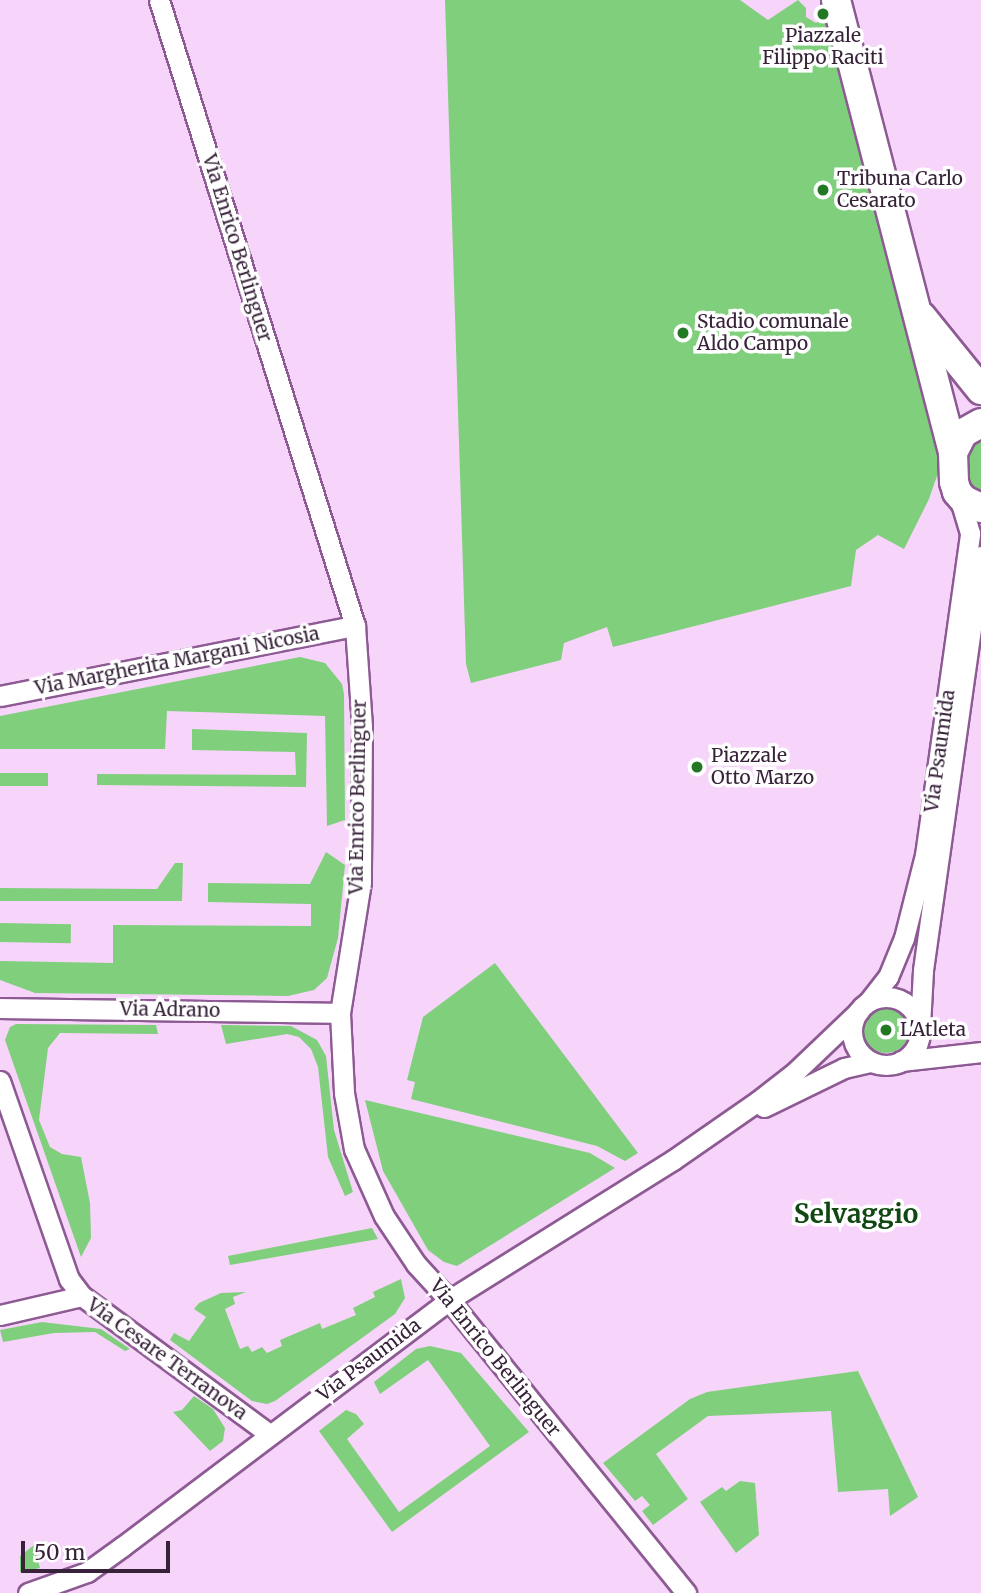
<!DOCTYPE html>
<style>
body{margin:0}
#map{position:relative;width:981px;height:1593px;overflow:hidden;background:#f7d4fa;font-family:Merriweather,serif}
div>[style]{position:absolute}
.green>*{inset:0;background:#80cf7d;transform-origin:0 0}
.round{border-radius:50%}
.roads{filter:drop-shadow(2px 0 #8d5a93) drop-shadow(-2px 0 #8d5a93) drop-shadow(0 2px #8d5a93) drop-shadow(0 -2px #8d5a93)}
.street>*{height:19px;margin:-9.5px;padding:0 9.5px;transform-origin:9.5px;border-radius:9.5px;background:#fff}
.street>.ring{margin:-9.5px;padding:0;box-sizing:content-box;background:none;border:19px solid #fff;border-radius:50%}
.secondary>*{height:28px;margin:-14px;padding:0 14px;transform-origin:14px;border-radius:14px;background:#fff}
.dots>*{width:19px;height:19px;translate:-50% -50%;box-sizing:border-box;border:4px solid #fff;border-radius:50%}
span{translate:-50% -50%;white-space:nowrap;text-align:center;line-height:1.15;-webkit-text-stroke:7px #fff;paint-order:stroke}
.poi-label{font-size:19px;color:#37223a}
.left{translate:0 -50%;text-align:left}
.street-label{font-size:19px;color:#37223a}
.district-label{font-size:26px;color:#114712;font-weight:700}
.scale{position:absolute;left:21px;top:1541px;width:149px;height:32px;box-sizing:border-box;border:4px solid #37223a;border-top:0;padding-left:9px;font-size:21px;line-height:24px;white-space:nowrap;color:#37223a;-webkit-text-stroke:5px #fff;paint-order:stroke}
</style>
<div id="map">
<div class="green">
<div style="clip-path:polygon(445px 0,740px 0,768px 20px,798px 0,806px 8px,806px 17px,816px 23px,822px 18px,829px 22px,941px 440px,938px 473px,929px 499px,904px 549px,878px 535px,856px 550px,851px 586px,613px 647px,607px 627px,564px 643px,561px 660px,471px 683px,466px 664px)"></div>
<div style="clip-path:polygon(981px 432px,981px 497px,968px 485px,965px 455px)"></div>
<div style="clip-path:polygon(300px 657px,325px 663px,342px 684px,344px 694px,345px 820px,327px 826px,325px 716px,167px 711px,165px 749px,0 749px,0 716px)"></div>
<div style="clip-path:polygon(192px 729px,307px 733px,306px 787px,97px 785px,97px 774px,296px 775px,295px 752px,192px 750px)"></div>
<div style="left:0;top:773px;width:48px;height:13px"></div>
<div style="clip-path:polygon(326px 852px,345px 865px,338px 938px,327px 978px,314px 990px,288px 996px,35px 993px,0 980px,0 961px,113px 963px,113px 925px,311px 926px,311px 904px,208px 902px,208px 883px,310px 884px)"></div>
<div style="clip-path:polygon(175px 863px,183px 863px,182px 901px,0 901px,0 888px,157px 889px)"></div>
<div style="left:0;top:923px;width:71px;height:19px;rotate:1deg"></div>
<div style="clip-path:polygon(495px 963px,638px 1153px,625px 1161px,597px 1146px,411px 1099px,415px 1082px,407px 1080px,423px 1017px)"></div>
<div class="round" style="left:863px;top:1007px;width:46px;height:46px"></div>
<div style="clip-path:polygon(16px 1024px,156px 1025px,158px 1034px,60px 1033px,48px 1048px,39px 1120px,50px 1147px,62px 1154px,81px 1157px,90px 1203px,91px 1238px,81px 1257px,5px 1040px,10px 1027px)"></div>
<div style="clip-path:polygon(221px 1025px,291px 1026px,317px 1040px,326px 1056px,334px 1130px,353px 1192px,345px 1196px,328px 1157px,318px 1067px,311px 1049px,299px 1037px,287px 1034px,226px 1044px)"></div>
<div style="clip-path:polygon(365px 1100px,590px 1153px,615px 1168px,457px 1266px,444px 1262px,428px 1250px,383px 1171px)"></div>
<div style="clip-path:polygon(372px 1228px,378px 1239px,230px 1265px,228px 1256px)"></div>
<div style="clip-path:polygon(401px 1279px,405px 1298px,395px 1314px,275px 1401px,267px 1404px,252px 1401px,170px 1340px,174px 1333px,189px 1341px,206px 1317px,194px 1309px,199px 1303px,221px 1293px,246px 1292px,233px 1297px,235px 1304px,225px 1309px,240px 1349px,248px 1346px,252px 1352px,262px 1347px,267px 1353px,282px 1346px,280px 1340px,320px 1323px,322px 1329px,356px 1315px,353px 1308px,375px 1297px,373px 1292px)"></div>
<div style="clip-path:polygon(42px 1322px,101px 1329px,130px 1349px,125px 1351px,95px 1332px,54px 1333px,3px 1342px,0 1330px)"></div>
<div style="clip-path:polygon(430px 1346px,461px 1353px,529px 1432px,392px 1532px,319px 1431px,346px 1410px,356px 1414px,364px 1424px,347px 1439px,399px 1512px,490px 1446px,428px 1360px,380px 1394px,374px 1382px,416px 1349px)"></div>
<div style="clip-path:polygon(858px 1371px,918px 1497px,890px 1516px,888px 1489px,838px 1492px,831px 1411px,708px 1416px,656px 1454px,688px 1499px,653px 1525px,642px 1511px,650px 1505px,642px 1496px,635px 1501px,603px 1463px,690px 1399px,707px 1392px)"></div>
<div style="clip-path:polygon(194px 1396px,213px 1409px,225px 1428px,223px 1441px,210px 1451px,173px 1412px,182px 1410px)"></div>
<div style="clip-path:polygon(740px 1481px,755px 1483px,759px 1535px,736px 1553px,700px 1502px,722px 1487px,726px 1491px)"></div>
<div style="clip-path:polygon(34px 1545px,40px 1568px,20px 1572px,20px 1556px)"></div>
</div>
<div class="roads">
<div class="street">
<div style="left:159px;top:0;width:656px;rotate:72.61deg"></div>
<div style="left:355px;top:626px;width:101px;rotate:86deg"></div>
<div style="left:362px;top:727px;width:155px;rotate:90.4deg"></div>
<div style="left:361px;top:882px;width:133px;rotate:99.1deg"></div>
<div style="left:340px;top:1013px;width:80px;rotate:87.1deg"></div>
<div style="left:344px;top:1093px;width:57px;rotate:79.9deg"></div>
<div style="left:354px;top:1149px;width:73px;rotate:65.9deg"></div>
<div style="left:384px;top:1216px;width:58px;rotate:56.3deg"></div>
<div style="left:416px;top:1264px;width:49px;rotate:47.5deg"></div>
<div style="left:449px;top:1300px;width:377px;rotate:51deg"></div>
<div style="left:0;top:696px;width:362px;rotate:-11.2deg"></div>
<div class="ring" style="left:852px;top:997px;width:49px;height:49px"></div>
<div style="left:869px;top:1001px;width:31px;rotate:-52deg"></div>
<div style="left:888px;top:977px;width:42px;rotate:-67.7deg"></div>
<div style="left:904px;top:938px;width:86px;rotate:-75.8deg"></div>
<div style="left:925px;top:855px;width:325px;rotate:-82deg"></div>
<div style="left:970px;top:533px;width:42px;rotate:-106.7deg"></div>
<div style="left:0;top:1008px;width:340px;rotate:0.8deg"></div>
<div style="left:920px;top:1026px;width:56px;rotate:-86.9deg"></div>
<div style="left:923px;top:970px;width:418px;rotate:-82deg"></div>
<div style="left:901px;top:1061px;width:81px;rotate:-6.4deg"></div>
<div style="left:0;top:1081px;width:210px;rotate:70.8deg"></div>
<div style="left:69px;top:1279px;width:21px;rotate:53deg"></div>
<div style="left:82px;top:1296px;width:232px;rotate:36.4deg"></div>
<div style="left:764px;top:1107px;width:89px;rotate:-26deg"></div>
<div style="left:844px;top:1068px;width:28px;rotate:-13deg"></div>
<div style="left:0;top:1315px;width:84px;rotate:-13deg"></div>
<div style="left:28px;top:1593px;width:63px;rotate:-19.6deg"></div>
<div style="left:87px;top:1572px;width:44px;rotate:-35.8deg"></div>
<div style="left:123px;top:1546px;width:408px;rotate:-37deg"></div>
<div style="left:449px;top:1300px;width:264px;rotate:-32deg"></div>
<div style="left:673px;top:1160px;width:103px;rotate:-34.8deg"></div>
<div style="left:758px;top:1101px;width:46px;rotate:-37.9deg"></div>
<div style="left:794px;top:1073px;width:90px;rotate:-43.6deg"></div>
</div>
<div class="secondary">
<div style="left:836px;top:0;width:468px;rotate:75.5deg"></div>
<div style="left:922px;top:317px;width:94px;rotate:51.1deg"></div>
<div style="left:981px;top:423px;width:21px;rotate:151deg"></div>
<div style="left:963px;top:433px;width:22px;rotate:117deg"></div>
<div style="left:953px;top:453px;width:29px;rotate:88deg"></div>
<div style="left:954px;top:482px;width:10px;rotate:73deg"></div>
<div style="left:957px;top:492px;width:11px;rotate:49deg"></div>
<div style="left:964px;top:500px;width:19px;rotate:25deg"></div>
</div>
</div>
<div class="dots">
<div style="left:823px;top:14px;background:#237824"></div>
<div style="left:823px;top:190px;background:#237824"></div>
<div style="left:683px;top:333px;background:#237824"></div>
<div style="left:697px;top:767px;background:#237824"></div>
<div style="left:886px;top:1030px;background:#237824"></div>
</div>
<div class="poi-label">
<span style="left:823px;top:47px">Piazzale<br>Filippo Raciti</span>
<span class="left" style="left:837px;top:190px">Tribuna Carlo<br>Cesarato</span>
<span class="left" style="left:697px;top:333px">Stadio comunale<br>Aldo Campo</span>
<span class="left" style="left:711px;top:767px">Piazzale<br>Otto Marzo</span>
<span class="left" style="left:900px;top:1030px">L'Atleta</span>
</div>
<div class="street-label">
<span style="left:237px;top:248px;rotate:73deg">Via Enrico Berlinguer</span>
<span style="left:177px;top:661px;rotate:-11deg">Via Margherita Margani Nicosia</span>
<span style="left:940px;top:751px;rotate:-82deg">Via Psaumida</span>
<span style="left:358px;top:797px;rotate:-89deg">Via Enrico Berlinguer</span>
<span style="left:170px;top:1010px;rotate:1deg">Via Adrano</span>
<span style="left:495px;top:1358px;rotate:51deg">Via Enrico Berlinguer</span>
<span style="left:167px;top:1359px;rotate:36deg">Via Cesare Terranova</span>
<span style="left:369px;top:1360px;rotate:-37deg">Via Psaumida</span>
</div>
<div class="district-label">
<span style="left:856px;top:1214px">Selvaggio</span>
</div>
<div class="scale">50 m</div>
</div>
